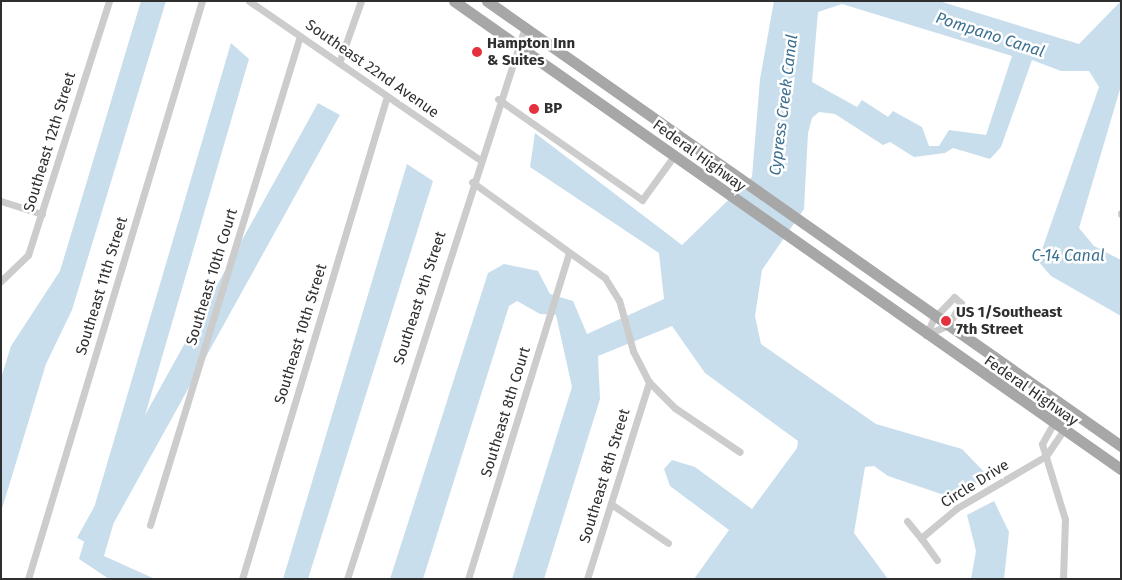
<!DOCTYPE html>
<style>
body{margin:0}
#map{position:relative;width:1122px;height:580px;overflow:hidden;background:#fff;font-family:"Fira Sans",sans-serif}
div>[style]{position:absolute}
.water>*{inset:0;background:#c8deec;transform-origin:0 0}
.street>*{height:7px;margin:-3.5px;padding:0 3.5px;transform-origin:3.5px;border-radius:3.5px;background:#ccc}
.primary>*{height:11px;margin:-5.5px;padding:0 5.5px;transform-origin:5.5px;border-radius:5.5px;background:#a7a7a7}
.dots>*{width:14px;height:14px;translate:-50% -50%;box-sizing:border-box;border:2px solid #fff;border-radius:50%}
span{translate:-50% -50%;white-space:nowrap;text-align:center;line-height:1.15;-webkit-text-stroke:5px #fff;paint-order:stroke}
.poi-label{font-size:15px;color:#2f2f2f;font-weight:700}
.left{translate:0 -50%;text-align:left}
.street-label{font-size:15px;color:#2f2f2f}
.water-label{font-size:16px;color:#3c7091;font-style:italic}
.frame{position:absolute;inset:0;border:2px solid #2f2f2f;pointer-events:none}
</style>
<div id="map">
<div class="water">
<div style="clip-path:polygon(141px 1px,166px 1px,72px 310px,46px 364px,1px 512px,1px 378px,11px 346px,60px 271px)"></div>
<div style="clip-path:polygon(evenodd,774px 1px,939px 1px,1079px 44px,1121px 1px,1121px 86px,1079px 228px,1094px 246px,1121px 260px,1121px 316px,1051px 276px,1038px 261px,1099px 87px,1089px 71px,1061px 71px,1032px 60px,1001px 147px,990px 159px,953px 148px,945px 153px,914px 157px,890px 142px,883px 145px,835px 114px,819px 112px,812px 118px,808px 133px,804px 209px,762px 270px,755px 316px,761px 344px,876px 424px,962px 449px,989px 477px,950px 497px,888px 476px,874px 466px,865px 467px,854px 533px,888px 579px,694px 579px,729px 530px,670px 486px,664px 469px,672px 460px,695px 467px,752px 509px,797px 448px,798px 441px,705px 373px,672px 326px,598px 356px,600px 399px,544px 579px,512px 579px,572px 387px,556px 315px,540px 314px,517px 301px,509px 306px,423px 579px,390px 579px,488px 273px,504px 264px,538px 271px,550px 294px,573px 301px,587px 334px,664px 299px,659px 253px,530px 167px,535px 133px,682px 245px,752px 177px,760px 79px,774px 1px,842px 4px,1012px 56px,986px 135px,949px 130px,939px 146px,929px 146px,922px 127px,893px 111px,888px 117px,862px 100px,857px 107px,812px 82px,818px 12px,842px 4px)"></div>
<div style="clip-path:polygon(231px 43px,249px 59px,104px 556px,155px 579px,109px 579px,79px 559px)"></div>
<div style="left:318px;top:103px;width:25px;height:497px;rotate:29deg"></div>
<div style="clip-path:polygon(407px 164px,433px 181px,308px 579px,283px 579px)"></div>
<div style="clip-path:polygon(994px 501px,1009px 532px,1004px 579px,971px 579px,976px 551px,967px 515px)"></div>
</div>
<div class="street">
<div style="left:249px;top:1px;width:279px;rotate:34.5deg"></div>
<div style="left:339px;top:63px;width:66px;rotate:-70.5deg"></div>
<div style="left:498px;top:99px;width:176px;rotate:35deg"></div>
<div style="left:642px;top:200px;width:54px;rotate:-54deg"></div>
<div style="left:472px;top:182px;width:164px;rotate:35.8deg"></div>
<div style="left:605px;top:278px;width:26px;rotate:58deg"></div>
<div style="left:619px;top:300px;width:53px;rotate:74.6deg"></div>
<div style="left:633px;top:351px;width:35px;rotate:63deg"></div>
<div style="left:649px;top:382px;width:37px;rotate:45deg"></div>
<div style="left:675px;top:408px;width:78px;rotate:34.1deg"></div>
<div style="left:1px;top:201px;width:43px;rotate:17.6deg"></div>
<div style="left:1121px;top:214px;width:1px;rotate:-90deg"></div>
<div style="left:1px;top:281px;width:37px;rotate:-44deg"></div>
<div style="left:28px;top:255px;width:267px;rotate:-72.3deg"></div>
<div style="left:954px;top:297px;width:9px;rotate:41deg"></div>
<div style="left:961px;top:303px;width:16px;rotate:120deg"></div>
<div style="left:953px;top:317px;width:11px;rotate:128deg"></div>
<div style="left:946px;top:326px;width:22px;rotate:156deg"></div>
<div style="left:926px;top:335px;width:19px;rotate:-65deg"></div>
<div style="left:934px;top:318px;width:29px;rotate:-46deg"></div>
<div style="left:1062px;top:408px;width:41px;rotate:119.1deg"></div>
<div style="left:1042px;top:444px;width:78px;rotate:73deg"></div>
<div style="left:1065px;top:519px;width:60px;rotate:91.9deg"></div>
<div style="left:611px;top:504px;width:69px;rotate:34.4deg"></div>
<div style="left:907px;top:521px;width:22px;rotate:51deg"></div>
<div style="left:150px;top:525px;width:511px;rotate:-72.95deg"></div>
<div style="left:937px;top:560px;width:27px;rotate:-126deg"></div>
<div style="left:921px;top:538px;width:47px;rotate:-39.8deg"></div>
<div style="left:957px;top:508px;width:103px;rotate:-30.3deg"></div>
<div style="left:1046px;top:456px;width:48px;rotate:-56deg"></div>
<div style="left:28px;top:579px;width:604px;rotate:-73.25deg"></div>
<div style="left:242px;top:579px;width:504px;rotate:-73.29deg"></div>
<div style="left:347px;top:579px;width:580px;rotate:-72.13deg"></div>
<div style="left:468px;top:579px;width:341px;rotate:-72.8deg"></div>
<div style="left:587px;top:579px;width:207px;rotate:-72.5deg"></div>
</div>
<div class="primary">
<div style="left:454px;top:1px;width:815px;rotate:35.06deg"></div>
<div style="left:487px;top:1px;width:775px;rotate:35.06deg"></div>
</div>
<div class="dots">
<div style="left:477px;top:52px;background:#e5313e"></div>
<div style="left:534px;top:109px;background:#e5313e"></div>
<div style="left:946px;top:321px;background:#e5313e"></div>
</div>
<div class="poi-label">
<span class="left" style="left:487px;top:52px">Hampton Inn<br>&amp; Suites</span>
<span class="left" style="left:544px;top:109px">BP</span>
<span class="left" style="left:956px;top:321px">US 1/Southeast<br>7th Street</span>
</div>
<div class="street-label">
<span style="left:372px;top:69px;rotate:35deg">Southeast 22nd Avenue</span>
<span style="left:50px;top:142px;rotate:-73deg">Southeast 12th Street</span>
<span style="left:699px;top:156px;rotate:36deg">Federal Highway</span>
<span style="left:212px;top:277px;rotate:-73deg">Southeast 10th Court</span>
<span style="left:102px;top:286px;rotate:-73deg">Southeast 11th Street</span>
<span style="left:420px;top:298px;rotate:-72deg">Southeast 9th Street</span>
<span style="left:301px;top:334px;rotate:-73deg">Southeast 10th Street</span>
<span style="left:1031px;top:391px;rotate:35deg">Federal Highway</span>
<span style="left:506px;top:412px;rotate:-73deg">Southeast 8th Court</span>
<span style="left:605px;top:476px;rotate:-73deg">Southeast 8th Street</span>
<span style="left:975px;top:484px;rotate:-32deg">Circle Drive</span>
</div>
<div class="water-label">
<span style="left:990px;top:35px;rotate:18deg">Pompano Canal</span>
<span style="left:784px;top:105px;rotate:-83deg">Cypress Creek Canal</span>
<span style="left:1068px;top:256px">C-14 Canal</span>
</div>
<div class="frame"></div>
</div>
